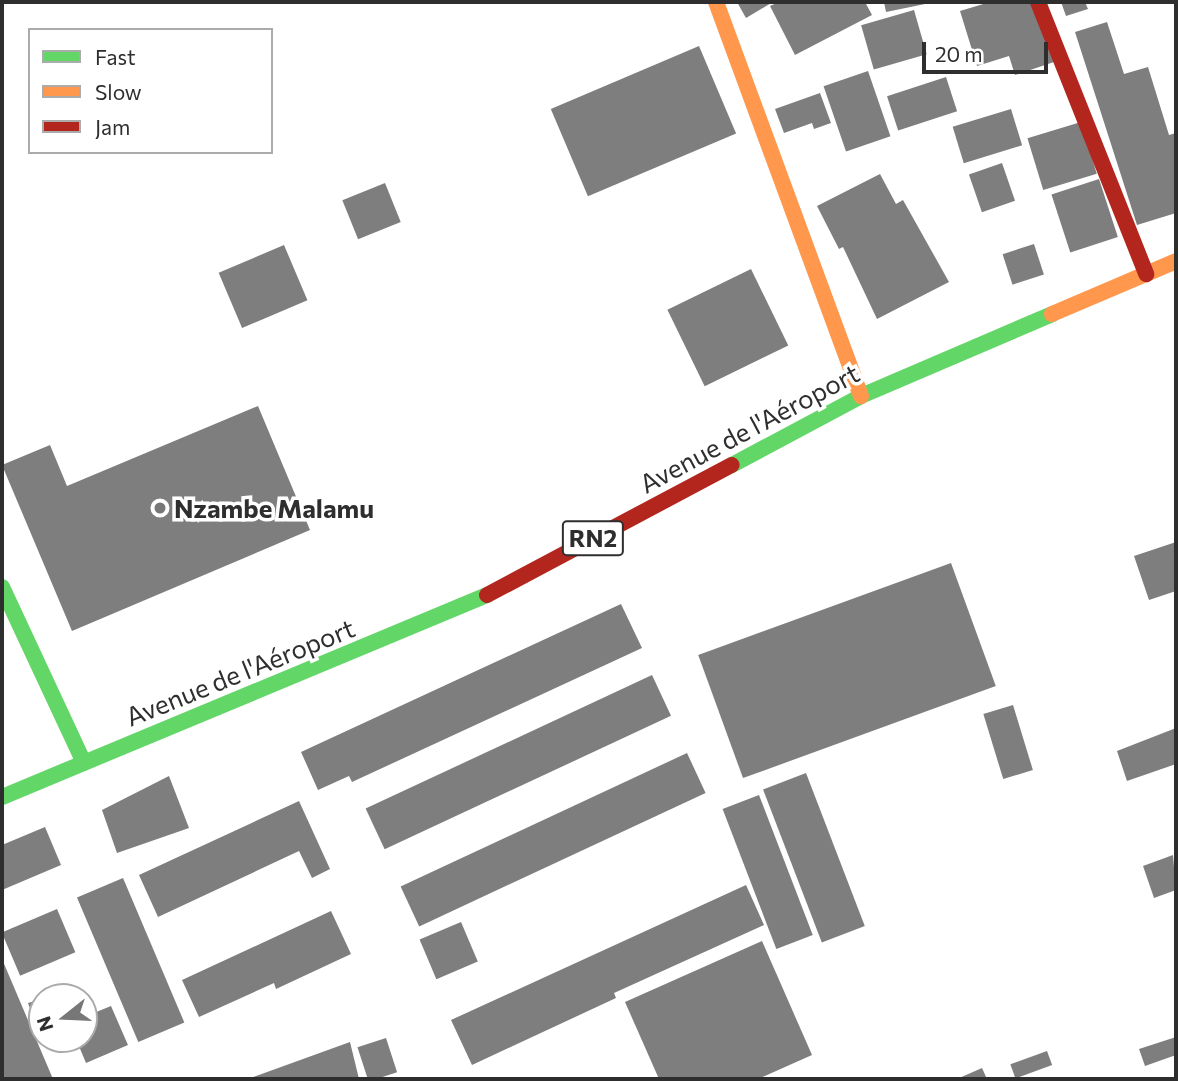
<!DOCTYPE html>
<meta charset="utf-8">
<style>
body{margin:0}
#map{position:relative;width:1178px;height:1081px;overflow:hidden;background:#fff;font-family:Commissioner,sans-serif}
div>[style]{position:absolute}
.building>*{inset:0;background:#7e7e7e;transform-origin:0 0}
.fast>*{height:16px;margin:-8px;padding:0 8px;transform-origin:8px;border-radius:8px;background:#63d668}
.slow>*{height:16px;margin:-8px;padding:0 8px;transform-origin:8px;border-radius:8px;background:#ff974d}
.jam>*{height:16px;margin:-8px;padding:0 8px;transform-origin:8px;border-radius:8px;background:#b3261e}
.dots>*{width:19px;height:19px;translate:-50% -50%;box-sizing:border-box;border:4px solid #fff;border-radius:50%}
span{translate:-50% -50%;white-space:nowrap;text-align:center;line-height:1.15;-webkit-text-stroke:7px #fff;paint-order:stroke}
.shield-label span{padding:2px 5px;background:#fff;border:2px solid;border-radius:5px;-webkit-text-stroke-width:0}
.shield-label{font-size:24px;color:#2e2e2e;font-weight:700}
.street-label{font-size:26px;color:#2e2e2e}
.poi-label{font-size:26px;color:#2e2e2e;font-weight:700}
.left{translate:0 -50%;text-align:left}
.frame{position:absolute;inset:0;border:4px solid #2e2e2e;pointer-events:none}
.legend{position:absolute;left:28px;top:28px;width:245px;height:126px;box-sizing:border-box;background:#fff;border:2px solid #ababab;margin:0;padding:9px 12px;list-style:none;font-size:21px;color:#2e2e2e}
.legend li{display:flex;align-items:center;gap:14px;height:35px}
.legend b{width:35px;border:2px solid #ababab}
.north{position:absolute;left:28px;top:983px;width:70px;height:70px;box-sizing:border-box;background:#fff;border:2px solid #ababab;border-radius:50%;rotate:252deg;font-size:19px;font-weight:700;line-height:28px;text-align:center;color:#2e2e2e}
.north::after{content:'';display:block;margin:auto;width:24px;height:32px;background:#777;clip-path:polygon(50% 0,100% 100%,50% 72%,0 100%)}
.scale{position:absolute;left:922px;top:42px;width:126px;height:32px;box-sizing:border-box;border:4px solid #2e2e2e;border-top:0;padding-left:9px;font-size:21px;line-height:24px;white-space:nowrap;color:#2e2e2e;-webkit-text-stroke:5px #fff;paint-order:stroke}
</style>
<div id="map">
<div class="building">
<div style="clip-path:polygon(737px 2px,773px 2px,746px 18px)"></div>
<div style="clip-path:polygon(779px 2px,865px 2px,872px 15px,795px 55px,770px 6px)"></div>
<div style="clip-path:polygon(884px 2px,930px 2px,930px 3px,886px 12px)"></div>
<div style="clip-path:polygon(990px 2px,1038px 2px,1057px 61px,1015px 75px,1009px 56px,977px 66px,960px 11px)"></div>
<div style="clip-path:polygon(1061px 2px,1085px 2px,1088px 9px,1066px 16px)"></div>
<div style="left:914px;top:10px;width:46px;height:55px;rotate:74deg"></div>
<div style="clip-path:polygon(1107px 22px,1124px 74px,1148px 67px,1169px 135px,1176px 133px,1176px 213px,1137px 225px,1075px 32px)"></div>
<div style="left:699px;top:46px;width:95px;height:161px;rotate:67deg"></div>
<div style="left:868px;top:71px;width:69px;height:47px;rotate:71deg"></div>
<div style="left:946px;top:77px;width:36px;height:62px;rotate:72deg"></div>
<div style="clip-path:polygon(820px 93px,831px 123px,814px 129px,812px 123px,784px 133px,775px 109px)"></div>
<div style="left:1011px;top:109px;width:38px;height:61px;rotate:73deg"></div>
<div style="left:1081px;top:122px;width:54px;height:56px;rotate:73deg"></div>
<div style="left:1002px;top:163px;width:40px;height:35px;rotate:71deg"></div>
<div style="clip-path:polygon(880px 174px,896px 204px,903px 200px,949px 282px,877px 319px,843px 247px,839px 249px,817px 206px)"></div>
<div style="left:1099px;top:179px;width:61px;height:50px;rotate:72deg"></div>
<div style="left:385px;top:183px;width:42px;height:46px;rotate:68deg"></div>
<div style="left:1034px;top:244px;width:32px;height:33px;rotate:72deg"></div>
<div style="left:284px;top:245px;width:60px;height:71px;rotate:67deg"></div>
<div style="left:751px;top:269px;width:85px;height:93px;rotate:64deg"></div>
<div style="clip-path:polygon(258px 406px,310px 530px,72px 631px,2px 465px,50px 445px,67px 486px)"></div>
<div style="clip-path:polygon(1176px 542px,1176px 591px,1149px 600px,1134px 556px)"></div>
<div style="left:951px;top:563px;width:131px;height:269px;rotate:70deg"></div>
<div style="clip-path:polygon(621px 604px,642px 648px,352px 782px,349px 776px,318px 790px,301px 752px)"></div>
<div style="left:652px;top:675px;width:45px;height:316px;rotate:65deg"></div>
<div style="left:1013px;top:705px;width:68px;height:31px;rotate:73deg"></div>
<div style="clip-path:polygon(1176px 728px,1176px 764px,1127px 781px,1117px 751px)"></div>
<div style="left:687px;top:753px;width:44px;height:316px;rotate:65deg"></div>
<div style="left:806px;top:773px;width:164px;height:46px;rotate:69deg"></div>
<div style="clip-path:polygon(169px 776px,189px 828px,117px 853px,102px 810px)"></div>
<div style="left:759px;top:795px;width:150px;height:39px;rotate:69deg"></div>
<div style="clip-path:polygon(299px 801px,330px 869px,312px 878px,299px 851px,158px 917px,139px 875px)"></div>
<div style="clip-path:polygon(45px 827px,61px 865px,2px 890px,2px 845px)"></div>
<div style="clip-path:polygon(1173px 855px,1176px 890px,1154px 898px,1143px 866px)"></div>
<div style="left:123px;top:878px;width:157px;height:50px;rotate:67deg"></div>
<div style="clip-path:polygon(746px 885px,764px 925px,614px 993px,616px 998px,472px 1065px,451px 1020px)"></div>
<div style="left:57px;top:909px;width:47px;height:60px;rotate:67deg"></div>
<div style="clip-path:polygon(331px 911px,351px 954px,276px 989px,274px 983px,199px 1017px,182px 980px)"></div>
<div style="left:461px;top:922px;width:43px;height:45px;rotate:67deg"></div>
<div style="clip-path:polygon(762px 941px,812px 1055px,758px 1079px,659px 1079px,625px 1002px)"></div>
<div style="clip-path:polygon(2px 959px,53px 1079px,5px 1079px,2px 1072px)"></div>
<div style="clip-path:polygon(42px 999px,42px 1041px,28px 1003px)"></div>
<div style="clip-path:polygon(111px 1006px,128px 1045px,86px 1063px,76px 1039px,84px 1039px,84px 1017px)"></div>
<div style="clip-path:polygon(1176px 1037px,1176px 1055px,1145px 1066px,1139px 1049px)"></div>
<div style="left:386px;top:1038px;width:36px;height:30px;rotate:72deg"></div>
<div style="clip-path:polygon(350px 1042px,359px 1079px,248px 1079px)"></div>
<div style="left:1047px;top:1051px;width:15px;height:39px;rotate:70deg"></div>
<div style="clip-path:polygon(982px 1068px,987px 1079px,957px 1079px)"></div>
</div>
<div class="fast">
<div style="left:732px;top:465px;width:146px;rotate:-28.1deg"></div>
<div style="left:861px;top:396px;width:208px;rotate:-23.2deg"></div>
<div style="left:2px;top:587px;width:194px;rotate:65deg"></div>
<div style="left:2px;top:797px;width:525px;rotate:-22.61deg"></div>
</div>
<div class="slow">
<div style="left:716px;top:2px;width:420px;rotate:69.8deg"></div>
<div style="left:1052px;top:314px;width:135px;rotate:-23.1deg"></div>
</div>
<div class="jam">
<div style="left:1038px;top:2px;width:293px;rotate:68.3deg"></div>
<div style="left:487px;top:595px;width:277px;rotate:-28deg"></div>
</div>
<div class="dots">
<div style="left:160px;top:508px;background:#777"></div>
</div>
<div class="shield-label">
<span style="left:593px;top:538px">RN2</span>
</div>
<div class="street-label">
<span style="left:749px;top:428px;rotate:-28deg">Avenue de l'Aéroport</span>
<span style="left:240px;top:672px;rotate:-22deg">Avenue de l'Aéroport</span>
</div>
<div class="poi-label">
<span class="left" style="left:174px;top:508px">Nzambe Malamu</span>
</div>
<div class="frame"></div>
<ul class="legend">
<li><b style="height:9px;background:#63d668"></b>Fast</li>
<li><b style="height:9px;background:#ff974d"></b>Slow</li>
<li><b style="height:9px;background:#b3261e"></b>Jam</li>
</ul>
<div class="north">N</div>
<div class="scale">20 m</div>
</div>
